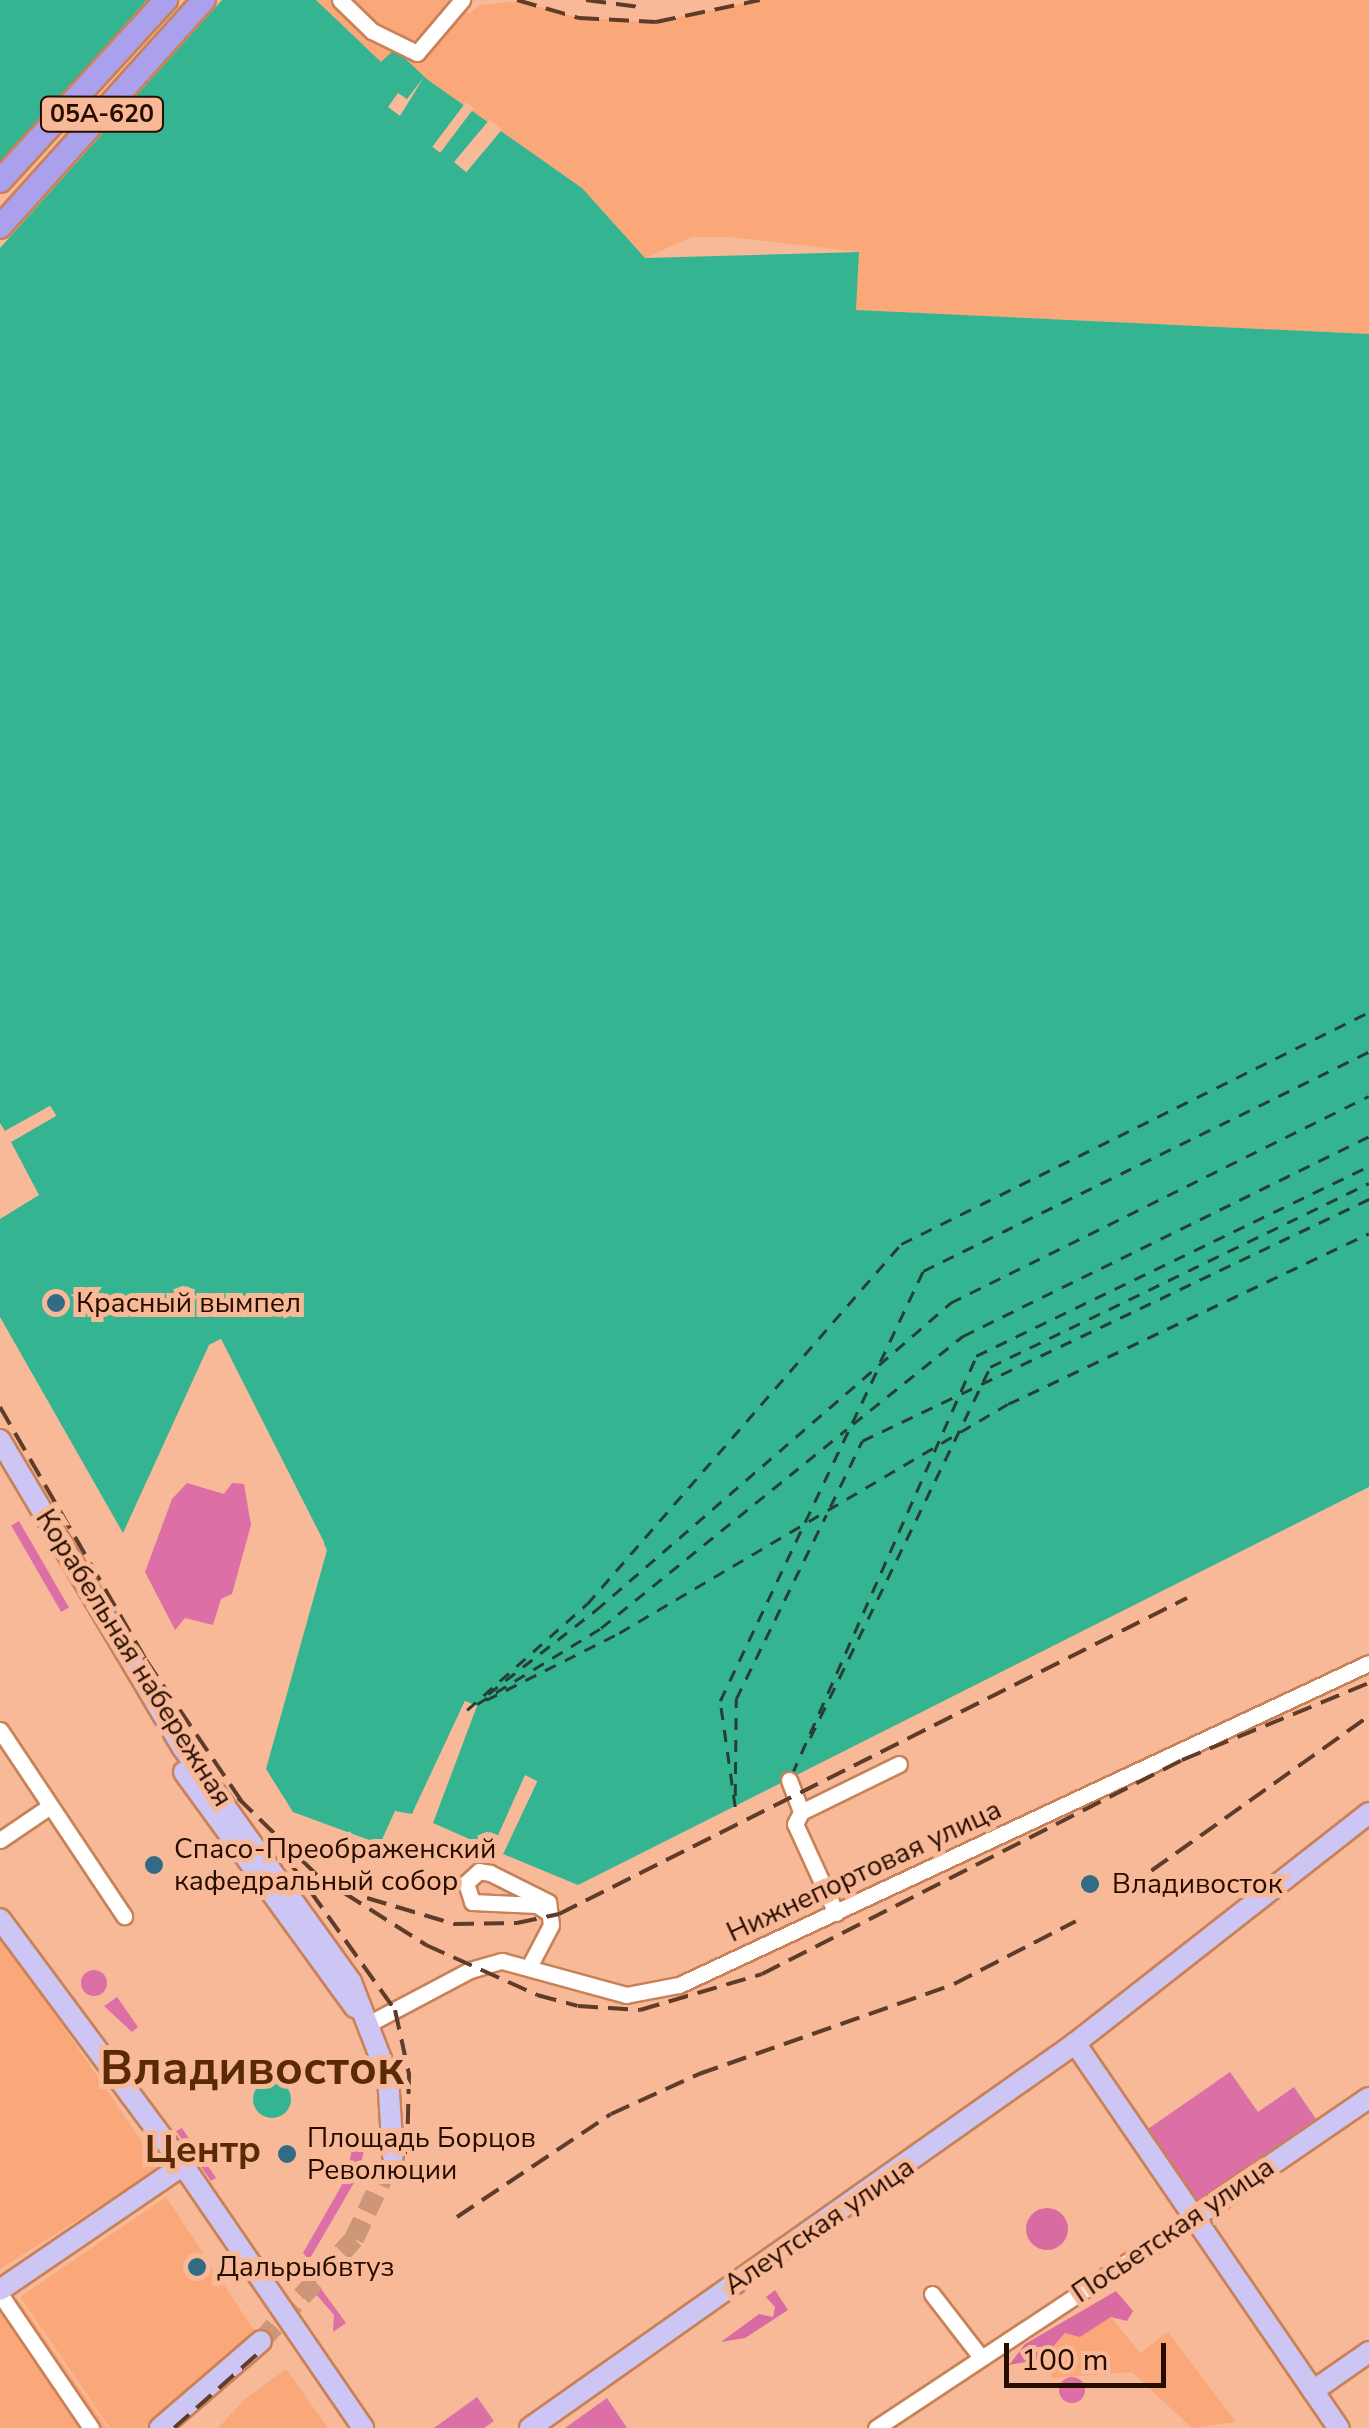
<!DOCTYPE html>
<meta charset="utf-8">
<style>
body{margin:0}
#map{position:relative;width:1369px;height:2428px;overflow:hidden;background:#f7b997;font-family:"Nunito Sans",sans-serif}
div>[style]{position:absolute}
.built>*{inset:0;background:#faa879}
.green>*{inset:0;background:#dd6fa7;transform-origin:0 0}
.round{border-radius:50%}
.forest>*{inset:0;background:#d96ba3}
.water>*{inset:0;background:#35b491}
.pier>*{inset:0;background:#f7b997;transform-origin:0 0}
.ferry>*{height:2.5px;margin-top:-1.25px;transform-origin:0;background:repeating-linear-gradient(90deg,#243f36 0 12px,transparent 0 22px)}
.major-tunnel>*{height:20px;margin-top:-10px;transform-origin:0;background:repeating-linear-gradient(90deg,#cd9679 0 20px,transparent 0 30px)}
.roads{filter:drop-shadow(2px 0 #c98157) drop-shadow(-2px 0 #c98157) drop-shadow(0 2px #c98157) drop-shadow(0 -2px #c98157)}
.minor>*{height:15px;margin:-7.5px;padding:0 7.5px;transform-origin:7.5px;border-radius:7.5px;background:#fff}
.major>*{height:20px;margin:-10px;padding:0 10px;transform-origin:10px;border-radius:10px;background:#cdc6f4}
.highway>*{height:22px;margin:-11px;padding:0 11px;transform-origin:11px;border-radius:11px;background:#aba0ec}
.rail>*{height:4px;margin-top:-2px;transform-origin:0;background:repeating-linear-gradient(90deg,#5f3b29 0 20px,transparent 0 30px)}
.dots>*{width:28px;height:28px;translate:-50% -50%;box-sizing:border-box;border:5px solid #f7b997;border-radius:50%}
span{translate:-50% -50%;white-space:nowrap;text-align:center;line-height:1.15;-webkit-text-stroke:10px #f7b997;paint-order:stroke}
.shield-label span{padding:2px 8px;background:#f7b997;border:2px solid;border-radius:8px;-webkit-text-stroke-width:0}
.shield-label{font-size:25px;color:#270c00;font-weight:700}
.poi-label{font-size:28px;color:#270c00}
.left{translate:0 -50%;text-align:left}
.street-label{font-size:28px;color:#270c00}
.district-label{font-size:38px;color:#5a2905;font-weight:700}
.town-label{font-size:48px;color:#5a2905;font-weight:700}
.scale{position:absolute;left:1004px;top:2343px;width:162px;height:45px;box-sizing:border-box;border:5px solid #270c00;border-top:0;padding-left:12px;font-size:30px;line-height:35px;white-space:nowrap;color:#270c00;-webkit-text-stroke:8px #f7b997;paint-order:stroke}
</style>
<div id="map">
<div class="built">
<div style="clip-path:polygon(316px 0,455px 0,469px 14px,480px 5px,519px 1px,579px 18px,656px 22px,760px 0,1369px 0,1369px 334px,856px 310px,859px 252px,729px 237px,692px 237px,645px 258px,581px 187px,428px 80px,395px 49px,381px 63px)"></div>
<div style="clip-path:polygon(0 1934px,160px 2168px,0 2269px)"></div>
<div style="clip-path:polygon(166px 2197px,261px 2341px,155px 2428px,110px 2428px,20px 2297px)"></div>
<div style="clip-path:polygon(17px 2298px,107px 2428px,0 2428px,0 2311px)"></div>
<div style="clip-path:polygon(1111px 2317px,1140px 2353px,1168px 2332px,1236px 2422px,1192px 2428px,1132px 2372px,1051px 2378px,1054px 2335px)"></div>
<div style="clip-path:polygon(286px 2369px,328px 2428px,218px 2428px,244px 2400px)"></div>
</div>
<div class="green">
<div style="clip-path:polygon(187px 1483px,224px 1494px,232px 1483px,244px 1484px,251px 1525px,232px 1594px,221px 1599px,213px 1625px,185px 1618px,175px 1630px,145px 1572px,172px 1499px)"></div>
<div style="left:19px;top:1521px;width:100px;height:9px;rotate:60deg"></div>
<div class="round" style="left:81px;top:1970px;width:26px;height:26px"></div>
<div style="clip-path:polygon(117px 1997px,138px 2027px,132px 2032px,104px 2006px)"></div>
<div style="clip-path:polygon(1230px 2072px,1258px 2112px,1294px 2087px,1316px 2119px,1197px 2202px,1148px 2129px)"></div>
<div style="clip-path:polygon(182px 2128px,216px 2178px,211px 2181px,176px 2131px)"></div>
<div style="clip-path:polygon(353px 2142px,365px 2146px,358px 2176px,309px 2260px,303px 2253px,347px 2176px)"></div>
<div style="clip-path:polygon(308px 2271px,346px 2323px,333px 2332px,334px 2315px,308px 2285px)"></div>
<div class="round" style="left:1059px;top:2377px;width:26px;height:26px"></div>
<div style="clip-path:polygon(477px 2397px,494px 2421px,484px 2428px,434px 2428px)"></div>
<div style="clip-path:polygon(607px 2398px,627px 2428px,565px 2428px)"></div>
</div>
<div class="forest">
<div class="round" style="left:1026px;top:2208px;width:42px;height:42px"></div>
<div style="clip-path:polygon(775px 2290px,788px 2310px,745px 2338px,721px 2342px,759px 2314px,773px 2317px,775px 2307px,766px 2297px)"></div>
<div style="clip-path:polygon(1116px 2291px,1133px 2311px,1127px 2321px,1111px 2317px,1080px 2337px,1065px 2333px,1042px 2359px,1009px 2365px,1025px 2344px)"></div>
</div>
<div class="water">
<div style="clip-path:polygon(0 0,316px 0,381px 62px,395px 49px,428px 80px,582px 188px,645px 258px,859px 252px,856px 310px,1369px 334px,1369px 1487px,578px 1885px,503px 1854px,537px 1782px,525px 1776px,492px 1849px,433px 1823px,475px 1706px,465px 1701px,412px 1814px,395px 1811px,380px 1844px,293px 1812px,266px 1769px,327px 1550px,221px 1339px,209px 1345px,123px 1533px,0 1317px,0 1219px,39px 1195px,11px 1142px,56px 1115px,50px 1106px,5px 1131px,0 1123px)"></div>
<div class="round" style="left:253px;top:2080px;width:38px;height:38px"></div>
</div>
<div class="pier">
<div style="clip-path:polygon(147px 0,222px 0,0 248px,0 164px)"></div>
<div style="clip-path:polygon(424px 77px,400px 116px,388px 107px,398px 93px,407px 99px)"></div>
<div style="left:466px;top:102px;width:10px;height:56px;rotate:37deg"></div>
<div style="left:490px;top:119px;width:16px;height:56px;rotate:40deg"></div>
<div style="clip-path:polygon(50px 1106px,56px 1116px,11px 1142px,49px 1114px,5px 1131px)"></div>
<div style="clip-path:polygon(221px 1339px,324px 1542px,323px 1564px,319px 1544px,217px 1343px,212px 1351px,209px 1345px)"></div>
<div style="clip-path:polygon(465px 1701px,477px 1706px,433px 1823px,469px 1708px,412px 1814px)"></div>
<div style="clip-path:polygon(525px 1775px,537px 1781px,503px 1854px,527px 1782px,492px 1849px)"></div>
</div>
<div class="ferry">
<div style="left:880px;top:1362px;width:101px;rotate:-64.7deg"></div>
<div style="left:923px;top:1271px;width:497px;rotate:-26.2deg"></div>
<div style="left:853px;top:1424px;width:141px;rotate:-38.7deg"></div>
<div style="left:963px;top:1336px;width:453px;rotate:-26.2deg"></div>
<div style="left:830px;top:1507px;width:73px;rotate:-64.1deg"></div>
<div style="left:862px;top:1441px;width:562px;rotate:-25.52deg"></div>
<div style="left:488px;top:1694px;width:137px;rotate:-37.9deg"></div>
<div style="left:596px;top:1610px;width:469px;rotate:-40.9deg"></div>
<div style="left:950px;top:1303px;width:467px;rotate:-26.3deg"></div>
<div style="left:486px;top:1700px;width:149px;rotate:-26.7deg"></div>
<div style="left:619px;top:1633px;width:451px;rotate:-30.5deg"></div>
<div style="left:1008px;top:1404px;width:399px;rotate:-25.3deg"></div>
<div style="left:477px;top:1704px;width:145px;rotate:-31.5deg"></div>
<div style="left:601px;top:1628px;width:316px;rotate:-39deg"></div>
<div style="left:467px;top:1710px;width:160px;rotate:-41.5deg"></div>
<div style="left:587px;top:1604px;width:478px;rotate:-48.9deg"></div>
<div style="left:901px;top:1244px;width:522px;rotate:-26.37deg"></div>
<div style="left:810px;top:1738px;width:412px;rotate:-64.1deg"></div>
<div style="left:990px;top:1367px;width:421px;rotate:-25.9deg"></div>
<div style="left:792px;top:1774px;width:457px;rotate:-66.2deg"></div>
<div style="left:976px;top:1356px;width:437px;rotate:-25.8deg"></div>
<div style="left:735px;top:1796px;width:97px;rotate:-89.4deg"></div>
<div style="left:736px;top:1699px;width:205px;rotate:-63.9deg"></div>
<div style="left:735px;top:1807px;width:107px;rotate:-98.1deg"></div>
<div style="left:720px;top:1701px;width:366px;rotate:-64.6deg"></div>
</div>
<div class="major-tunnel">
<div style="left:261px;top:2341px;width:138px;rotate:-47.6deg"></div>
<div style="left:354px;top:2239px;width:92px;rotate:-64.8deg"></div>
</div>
<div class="roads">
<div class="minor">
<div style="left:340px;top:0;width:45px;rotate:44.1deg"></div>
<div style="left:372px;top:31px;width:50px;rotate:26.1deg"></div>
<div style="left:417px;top:53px;width:70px;rotate:-49.7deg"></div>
<div style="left:0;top:1730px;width:224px;rotate:56.3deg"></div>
<div style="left:789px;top:1780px;width:34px;rotate:69deg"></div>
<div style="left:0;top:1840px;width:60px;rotate:-34.2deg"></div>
<div style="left:836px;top:1913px;width:98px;rotate:-114.7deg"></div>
<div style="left:795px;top:1824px;width:13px;rotate:-63deg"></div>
<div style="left:801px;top:1812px;width:109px;rotate:-26.1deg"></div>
<div style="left:530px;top:1965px;width:45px;rotate:-62.3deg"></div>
<div style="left:551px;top:1925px;width:23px;rotate:-97deg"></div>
<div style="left:548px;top:1902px;width:65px;rotate:-153.4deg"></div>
<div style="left:490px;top:1873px;width:11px;rotate:-170deg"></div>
<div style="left:479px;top:1871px;width:18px;rotate:137deg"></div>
<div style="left:466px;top:1883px;width:20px;rotate:72deg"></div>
<div style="left:472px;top:1902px;width:65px;rotate:2.6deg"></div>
<div style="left:537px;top:1905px;width:14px;rotate:34deg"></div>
<div style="left:370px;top:2023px;width:113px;rotate:-27.9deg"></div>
<div style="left:470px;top:1970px;width:33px;rotate:-16deg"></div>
<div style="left:502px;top:1961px;width:129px;rotate:15.3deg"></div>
<div style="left:626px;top:1995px;width:54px;rotate:-10.7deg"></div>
<div style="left:679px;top:1985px;width:761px;rotate:-25.02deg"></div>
<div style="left:0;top:2294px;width:162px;rotate:55.8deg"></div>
<div style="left:932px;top:2294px;width:78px;rotate:52.3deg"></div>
<div style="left:876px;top:2428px;width:379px;rotate:-33.5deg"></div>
</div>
<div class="major">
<div style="left:0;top:1440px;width:358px;rotate:59.3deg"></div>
<div style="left:183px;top:1748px;width:288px;rotate:54.3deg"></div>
<div style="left:351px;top:1982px;width:102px;rotate:68.7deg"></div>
<div style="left:388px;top:2077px;width:79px;rotate:86.4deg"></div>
<div style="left:184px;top:1772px;width:291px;rotate:54deg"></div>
<div style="left:0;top:1919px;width:307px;rotate:53.4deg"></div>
<div style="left:183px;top:2165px;width:319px;rotate:55.6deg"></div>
<div style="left:1075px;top:2043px;width:467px;rotate:55.6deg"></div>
<div style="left:1192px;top:2219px;width:214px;rotate:-34.4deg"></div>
<div style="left:0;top:2290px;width:222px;rotate:-34.3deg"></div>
<div style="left:1313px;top:2391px;width:68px;rotate:-34.9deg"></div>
<div style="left:160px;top:2428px;width:133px;rotate:-40.7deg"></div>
<div style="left:530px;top:2428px;width:664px;rotate:-35.2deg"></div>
<div style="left:1073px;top:2045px;width:376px;rotate:-38.1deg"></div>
</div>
<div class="highway">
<div style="left:0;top:181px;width:246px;rotate:-47.5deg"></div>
<div style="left:0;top:227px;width:305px;rotate:-48.1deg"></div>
</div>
</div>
<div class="rail">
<div style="left:517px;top:0;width:65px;rotate:16.2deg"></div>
<div style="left:579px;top:18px;width:77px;rotate:3deg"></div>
<div style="left:656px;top:22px;width:106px;rotate:-11.9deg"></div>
<div style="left:586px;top:0;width:54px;rotate:7.4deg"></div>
<div style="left:0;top:1407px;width:292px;rotate:60deg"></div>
<div style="left:146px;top:1660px;width:180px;rotate:55.9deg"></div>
<div style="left:238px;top:1798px;width:113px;rotate:44.3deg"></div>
<div style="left:319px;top:1877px;width:127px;rotate:32.4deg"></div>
<div style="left:426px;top:1945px;width:122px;rotate:24.2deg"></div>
<div style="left:537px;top:1995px;width:42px;rotate:15deg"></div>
<div style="left:578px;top:2006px;width:62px;rotate:3.7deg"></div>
<div style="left:640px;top:2010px;width:127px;rotate:-16.4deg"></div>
<div style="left:762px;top:1974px;width:471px;rotate:-27deg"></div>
<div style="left:1182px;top:1760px;width:202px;rotate:-22.4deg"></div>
<div style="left:293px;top:1867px;width:176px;rotate:54.5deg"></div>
<div style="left:395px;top:2010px;width:66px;rotate:77.7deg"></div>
<div style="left:409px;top:2074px;width:84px;rotate:91.4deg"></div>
<div style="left:1127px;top:1888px;width:297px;rotate:-35.4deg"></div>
<div style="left:367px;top:1898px;width:91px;rotate:16.6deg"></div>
<div style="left:454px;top:1924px;width:63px;rotate:-0.9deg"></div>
<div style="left:517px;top:1923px;width:43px;rotate:-12.1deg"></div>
<div style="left:559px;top:1914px;width:703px;rotate:-26.71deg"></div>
<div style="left:457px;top:2217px;width:185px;rotate:-33.8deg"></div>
<div style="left:611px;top:2114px;width:97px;rotate:-24.4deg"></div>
<div style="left:699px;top:2074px;width:270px;rotate:-19.4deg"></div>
<div style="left:954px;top:1984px;width:137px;rotate:-27.3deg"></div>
<div style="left:174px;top:2428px;width:119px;rotate:-41.6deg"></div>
</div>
<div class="dots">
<div style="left:56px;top:1303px;background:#326b84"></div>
<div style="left:154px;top:1865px;background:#326b84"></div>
<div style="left:1090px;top:1884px;background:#326b84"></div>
<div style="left:287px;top:2154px;background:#326b84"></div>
<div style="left:197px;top:2267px;background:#326b84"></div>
</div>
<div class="shield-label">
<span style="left:102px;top:114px">05А-620</span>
</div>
<div class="poi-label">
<span class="left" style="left:76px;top:1303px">Красный вымпел</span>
<span class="left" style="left:174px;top:1865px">Спасо-Преображенский<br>кафедральный собор</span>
<span class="left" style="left:1112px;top:1884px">Владивосток</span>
<span class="left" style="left:307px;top:2154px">Площадь Борцов<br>Революции</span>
<span class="left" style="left:217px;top:2267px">Дальрыбвтуз</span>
</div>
<div class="street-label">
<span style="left:134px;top:1658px;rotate:58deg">Корабельная набережная</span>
<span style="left:864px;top:1871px;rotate:-25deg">Нижнепортовая улица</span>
<span style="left:819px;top:2226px;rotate:-34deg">Алеутская улица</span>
<span style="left:1173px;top:2230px;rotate:-34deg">Посьетская улица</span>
</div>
<div class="district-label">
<span style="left:203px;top:2150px">Центр</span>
</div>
<div class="town-label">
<span style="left:252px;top:2069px">Владивосток</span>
</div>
<div class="scale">100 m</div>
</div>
